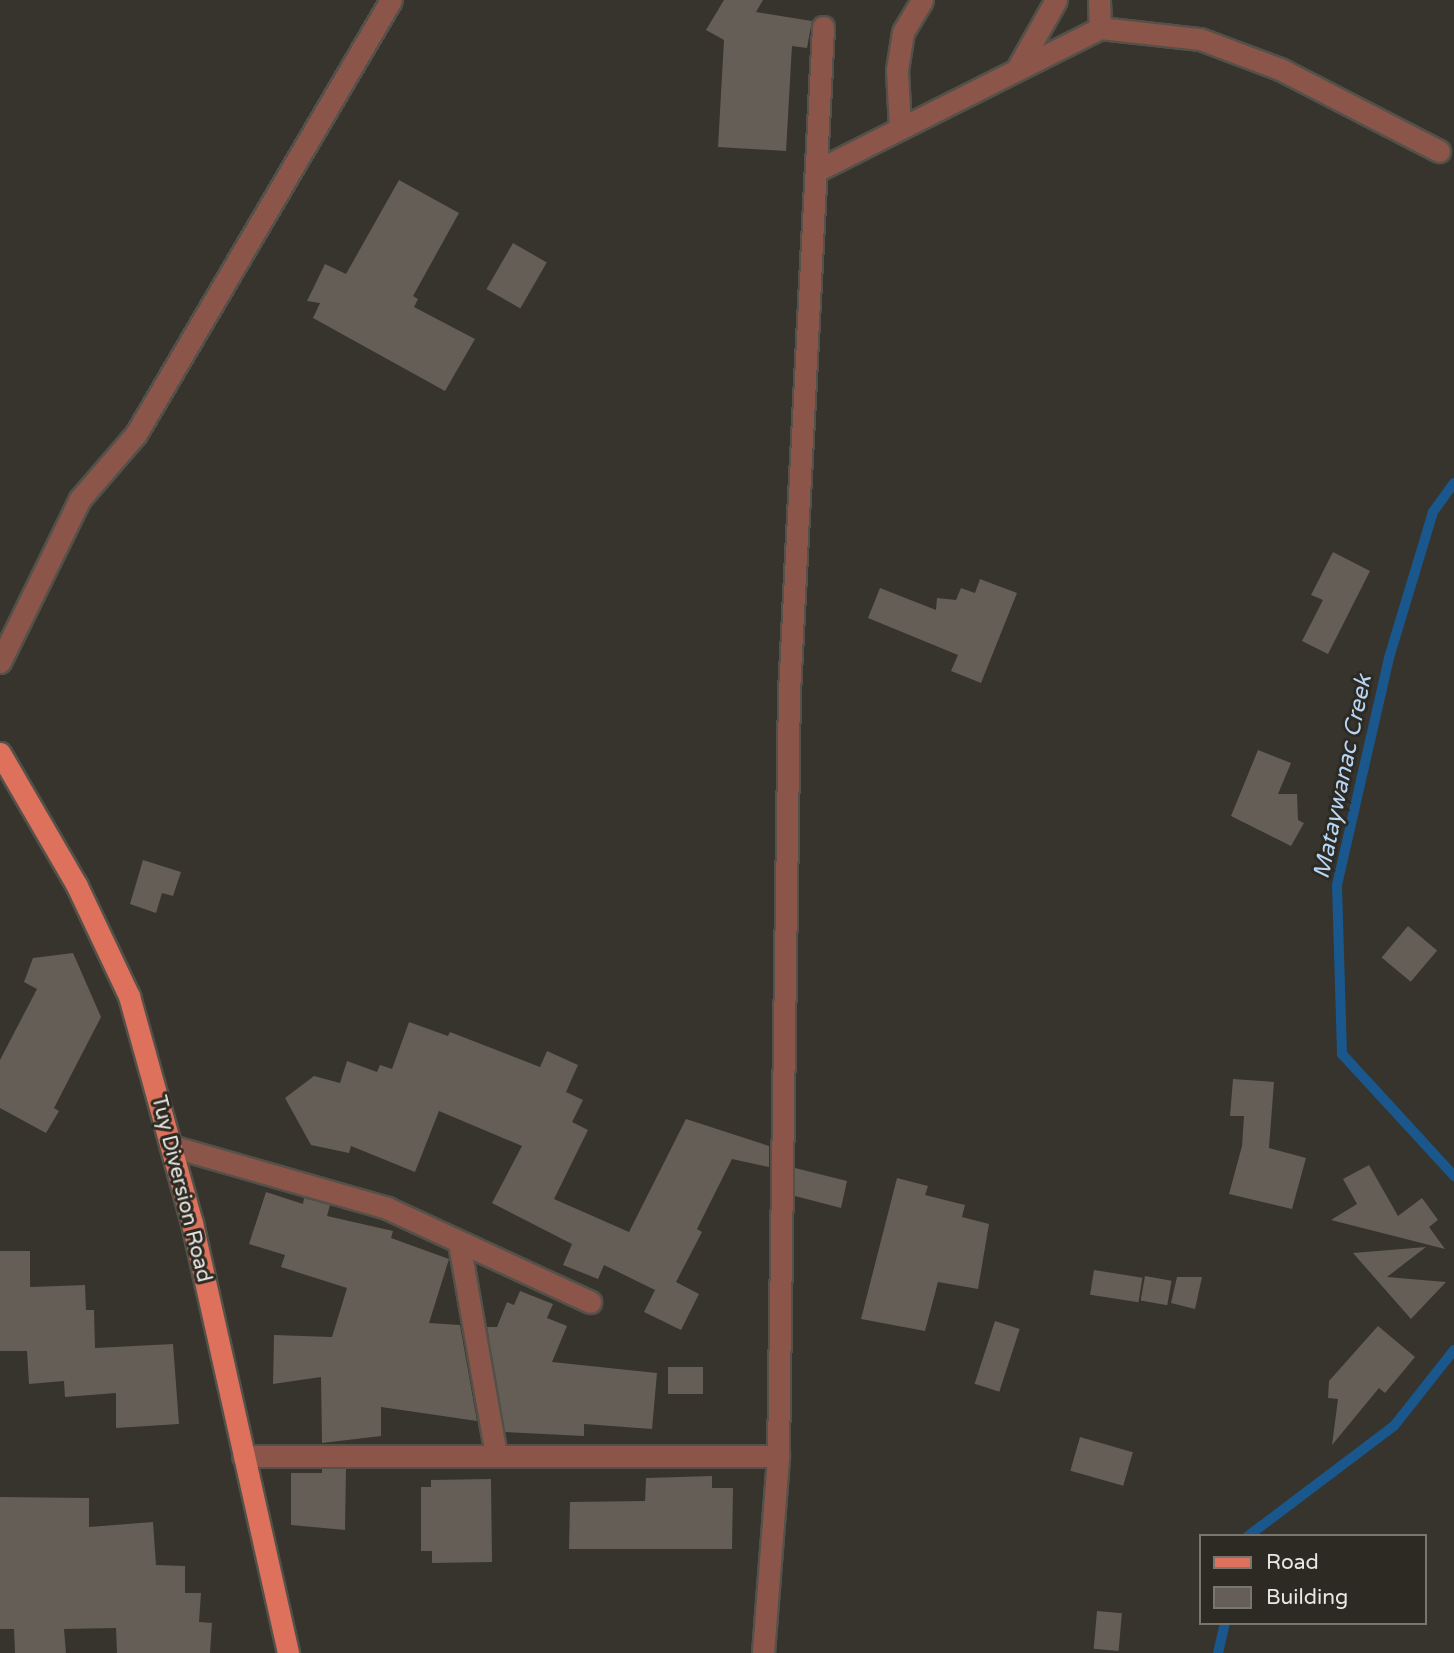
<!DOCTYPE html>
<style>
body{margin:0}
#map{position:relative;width:1454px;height:1653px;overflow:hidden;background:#36342c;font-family:"Varela Round",sans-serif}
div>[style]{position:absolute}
.stream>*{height:10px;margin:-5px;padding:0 5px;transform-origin:5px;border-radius:5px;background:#1a578c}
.building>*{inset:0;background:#645e56;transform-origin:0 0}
.roads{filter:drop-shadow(2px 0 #535149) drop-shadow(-2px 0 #535149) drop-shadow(0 2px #535149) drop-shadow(0 -2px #535149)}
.street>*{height:21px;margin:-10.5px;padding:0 10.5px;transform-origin:10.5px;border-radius:10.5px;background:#8b554a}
.primary>*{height:21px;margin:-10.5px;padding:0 10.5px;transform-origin:10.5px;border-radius:10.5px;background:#de715b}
span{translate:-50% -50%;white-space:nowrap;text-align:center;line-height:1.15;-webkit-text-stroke:6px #2c2a22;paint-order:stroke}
.street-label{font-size:21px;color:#e9e8e3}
.water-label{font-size:23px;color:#b7d6f5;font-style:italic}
.legend{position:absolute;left:1199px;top:1534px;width:228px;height:91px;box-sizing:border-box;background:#2c2a22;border:2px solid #78766f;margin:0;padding:9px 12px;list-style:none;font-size:21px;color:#e9e8e3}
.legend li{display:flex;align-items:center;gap:14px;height:35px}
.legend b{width:35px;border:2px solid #78766f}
</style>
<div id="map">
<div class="stream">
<div style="left:1454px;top:483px;width:36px;rotate:126deg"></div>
<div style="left:1433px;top:512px;width:152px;rotate:106.8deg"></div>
<div style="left:1389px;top:658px;width:233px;rotate:102.9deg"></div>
<div style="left:1337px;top:885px;width:169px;rotate:88.3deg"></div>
<div style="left:1342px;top:1054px;width:166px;rotate:47.4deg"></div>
<div style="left:1248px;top:1536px;width:183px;rotate:-37deg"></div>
<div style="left:1394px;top:1426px;width:97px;rotate:-51.7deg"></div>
<div style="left:1218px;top:1653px;width:31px;rotate:-77deg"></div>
</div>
<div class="building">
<div style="clip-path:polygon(724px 0,763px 0,756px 12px,812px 21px,807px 48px,792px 46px,786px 151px,718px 147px,724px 40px,706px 30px)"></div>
<div style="clip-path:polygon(399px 180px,459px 213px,413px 296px,418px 299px,414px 307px,475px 339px,445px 391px,313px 318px,320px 303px,307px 301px,325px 264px,346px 274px)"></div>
<div style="left:513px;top:243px;width:39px;height:53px;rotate:30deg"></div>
<div style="clip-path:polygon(1333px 552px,1370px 571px,1328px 654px,1302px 641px,1323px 600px,1311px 595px)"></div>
<div style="clip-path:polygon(980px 579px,1017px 593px,981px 683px,951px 671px,958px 655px,868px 618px,880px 588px,936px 610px,937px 598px,956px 600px,961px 588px,975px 593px)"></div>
<div style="clip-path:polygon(1258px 750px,1291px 763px,1278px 794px,1297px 794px,1298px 820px,1304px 823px,1291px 846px,1231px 816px)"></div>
<div style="clip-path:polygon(143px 860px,181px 872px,173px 896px,162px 893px,156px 913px,130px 904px)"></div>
<div style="left:1408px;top:926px;width:38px;height:41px;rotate:40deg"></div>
<div style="clip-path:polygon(73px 953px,101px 1017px,54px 1108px,59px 1111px,46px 1133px,0 1108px,0 1060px,37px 989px,24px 982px,33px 958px)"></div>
<div style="clip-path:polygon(409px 1022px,448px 1036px,450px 1032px,540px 1067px,547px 1051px,578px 1065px,566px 1092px,583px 1100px,572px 1122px,588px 1130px,554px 1199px,629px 1232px,686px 1119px,769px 1146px,769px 1167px,732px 1159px,697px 1229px,702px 1232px,676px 1282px,699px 1294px,681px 1330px,644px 1312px,655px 1290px,604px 1265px,598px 1279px,563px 1265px,572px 1244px,492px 1203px,522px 1146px,439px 1111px,415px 1172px,351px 1146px,349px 1153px,311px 1145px,285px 1098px,314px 1076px,340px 1083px,347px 1061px,377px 1072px,380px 1065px,392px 1069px)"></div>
<div style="clip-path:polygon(1233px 1079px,1274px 1082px,1269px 1148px,1306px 1158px,1292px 1209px,1229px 1194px,1242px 1146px,1244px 1116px,1230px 1116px)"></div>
<div style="clip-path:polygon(1369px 1165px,1398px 1216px,1422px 1198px,1438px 1220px,1429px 1227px,1445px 1249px,1331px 1220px,1357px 1204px,1343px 1179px)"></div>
<div style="clip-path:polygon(795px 1168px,847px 1181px,841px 1208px,795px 1196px)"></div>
<div style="clip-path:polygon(897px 1178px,928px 1186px,925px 1195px,965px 1205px,962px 1217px,989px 1224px,978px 1289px,938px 1282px,925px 1331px,861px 1319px)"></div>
<div style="clip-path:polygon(266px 1192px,303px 1204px,304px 1198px,330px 1205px,327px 1216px,393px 1231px,391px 1238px,449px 1259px,429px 1323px,460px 1325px,477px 1421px,381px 1407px,381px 1436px,322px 1443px,321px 1377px,273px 1384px,274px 1335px,332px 1337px,347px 1288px,281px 1267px,285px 1255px,249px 1244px)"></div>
<div style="clip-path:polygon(1426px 1247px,1387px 1277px,1446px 1282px,1411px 1319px,1353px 1253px)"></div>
<div style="clip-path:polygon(0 1251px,30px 1251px,30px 1287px,85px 1285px,86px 1310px,94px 1310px,95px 1348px,173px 1344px,179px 1424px,116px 1428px,116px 1393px,65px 1397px,64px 1381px,29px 1384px,27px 1351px,0 1351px)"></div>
<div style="left:1094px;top:1270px;width:49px;height:25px;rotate:9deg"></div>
<div style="left:1145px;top:1276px;width:27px;height:25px;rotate:10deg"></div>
<div style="clip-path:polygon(1177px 1277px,1202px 1277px,1195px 1309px,1171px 1303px)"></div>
<div style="clip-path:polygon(520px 1291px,553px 1304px,547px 1318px,567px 1326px,552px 1362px,657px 1373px,652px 1429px,584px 1424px,584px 1436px,505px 1432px,487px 1327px,497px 1327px,507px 1302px,514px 1305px)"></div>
<div style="left:995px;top:1321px;width:26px;height:66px;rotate:18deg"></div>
<div style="clip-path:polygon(1378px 1326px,1415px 1357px,1385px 1393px,1379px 1388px,1332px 1445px,1338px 1399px,1328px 1398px,1329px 1381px)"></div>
<div style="left:703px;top:1367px;width:27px;height:35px;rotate:90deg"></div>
<div style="left:1080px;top:1437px;width:55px;height:35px;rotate:16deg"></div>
<div style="clip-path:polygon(322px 1469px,346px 1469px,345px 1530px,291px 1525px,291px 1473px,322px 1473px)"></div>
<div style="clip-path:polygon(712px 1476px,712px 1488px,733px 1488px,732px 1549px,569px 1549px,570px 1502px,645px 1501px,646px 1478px)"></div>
<div style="clip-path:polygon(491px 1479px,492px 1562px,432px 1563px,432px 1551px,421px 1551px,421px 1487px,431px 1487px,431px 1480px)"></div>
<div style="clip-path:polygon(0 1497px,89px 1498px,89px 1527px,153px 1522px,156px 1565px,185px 1566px,185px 1593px,201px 1593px,199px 1622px,212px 1623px,210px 1653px,117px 1653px,116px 1628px,64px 1629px,66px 1653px,15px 1653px,14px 1629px,0 1629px)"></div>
<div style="left:1097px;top:1611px;width:25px;height:38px;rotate:5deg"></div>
</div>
<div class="roads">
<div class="street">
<div style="left:1099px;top:0;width:28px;rotate:88deg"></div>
<div style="left:1017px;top:69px;width:79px;rotate:-60.5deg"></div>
<div style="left:900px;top:129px;width:59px;rotate:-92.9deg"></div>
<div style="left:897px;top:70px;width:38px;rotate:-81deg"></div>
<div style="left:903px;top:32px;width:37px;rotate:-59deg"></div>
<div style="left:816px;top:171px;width:318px;rotate:-26.7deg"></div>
<div style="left:1100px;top:28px;width:101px;rotate:6.3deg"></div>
<div style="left:1200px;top:39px;width:85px;rotate:20.6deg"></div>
<div style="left:1280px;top:69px;width:179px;rotate:27.3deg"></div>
<div style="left:0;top:662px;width:182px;rotate:-63.9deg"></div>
<div style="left:80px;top:499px;width:86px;rotate:-49.3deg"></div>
<div style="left:136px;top:434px;width:503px;rotate:-59.56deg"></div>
<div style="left:171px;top:1146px;width:225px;rotate:16deg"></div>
<div style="left:387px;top:1208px;width:224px;rotate:24.8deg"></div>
<div style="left:459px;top:1243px;width:216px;rotate:80.1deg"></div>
<div style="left:243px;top:1456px;width:535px"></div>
<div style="left:763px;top:1653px;width:198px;rotate:-85.6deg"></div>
<div style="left:778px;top:1456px;width:764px;rotate:-89.18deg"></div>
<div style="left:789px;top:692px;width:666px;rotate:-87.07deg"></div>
</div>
<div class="primary">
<div style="left:0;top:753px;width:154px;rotate:59.9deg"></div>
<div style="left:77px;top:886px;width:122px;rotate:64.7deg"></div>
<div style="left:129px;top:996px;width:236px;rotate:74.5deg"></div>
<div style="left:192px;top:1223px;width:441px;rotate:77.4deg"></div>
</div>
</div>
<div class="street-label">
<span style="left:181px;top:1189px;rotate:76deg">Tuy Diversion Road</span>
</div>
<div class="water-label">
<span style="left:1343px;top:777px;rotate:-78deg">Mataywanac Creek</span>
</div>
<ul class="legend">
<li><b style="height:9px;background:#de715b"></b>Road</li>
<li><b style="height:19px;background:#645e56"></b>Building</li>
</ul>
</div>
